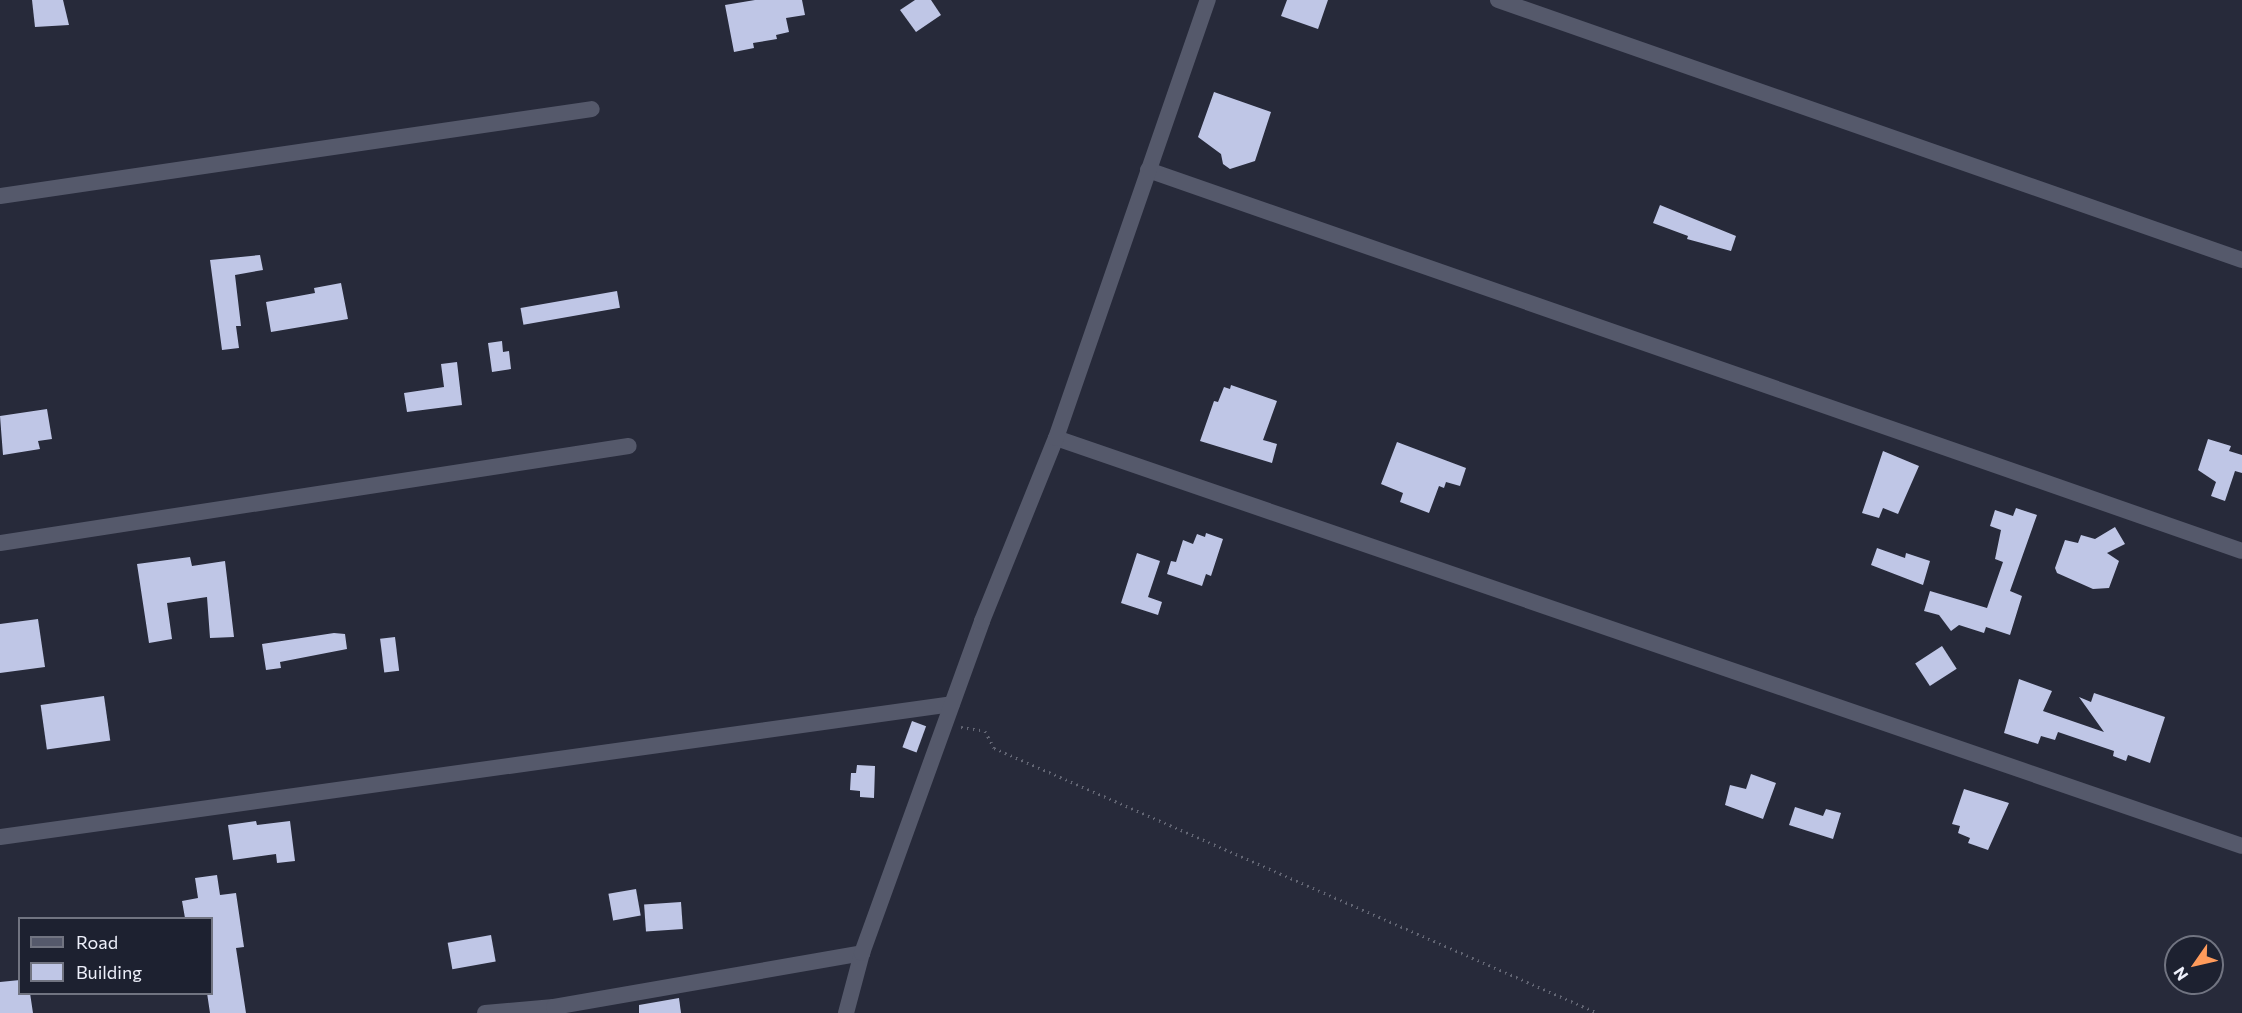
<!DOCTYPE html>
<style>
body{margin:0}
#map{position:relative;width:2242px;height:1013px;overflow:hidden;background:#272a3a;font-family:Commissioner,sans-serif}
div>[style]{position:absolute}
.building>*{inset:0;background:#bfc6e6;transform-origin:0 0}
.path>*{height:3px;margin-top:-1.5px;transform-origin:0;background:repeating-linear-gradient(90deg,#636674 0 1.5px,transparent 0 6px)}
.street>*{height:16px;margin:-8px;padding:0 8px;transform-origin:8px;border-radius:8px;background:#55596b}
span{translate:-50% -50%;white-space:nowrap;text-align:center;line-height:1.15;-webkit-text-stroke:6px #1d2130;paint-order:stroke}
.legend{position:absolute;left:18px;top:917px;width:195px;height:78px;box-sizing:border-box;background:#1d2130;border:2px solid #717481;margin:0;padding:8px 10px;list-style:none;font-size:18px;color:#eef0fb}
.legend li{display:flex;align-items:center;gap:12px;height:30px}
.legend b{width:30px;border:2px solid #717481}
.north{position:absolute;left:2164px;top:935px;width:60px;height:60px;box-sizing:border-box;background:#1d2130;border:2px solid #717481;border-radius:50%;rotate:236deg;font-size:16px;font-weight:700;line-height:24px;text-align:center;color:#eef0fb}
.north::after{content:'';display:block;margin:auto;width:21px;height:27px;background:#ff9b5b;clip-path:polygon(50% 0,100% 100%,50% 72%,0 100%)}
</style>
<div id="map">
<div class="building">
<div style="clip-path:polygon(32px 0,63px 0,69px 25px,35px 27px)"></div>
<div style="clip-path:polygon(755px 0,802px 0,805px 15px,786px 18px,789px 32px,776px 35px,777px 39px,753px 43px,754px 48px,734px 52px,725px 5px)"></div>
<div style="clip-path:polygon(915px 0,931px 0,941px 15px,916px 32px,900px 10px)"></div>
<div style="clip-path:polygon(1287px 0,1328px 0,1318px 29px,1281px 16px)"></div>
<div style="clip-path:polygon(1214px 92px,1271px 112px,1255px 161px,1230px 169px,1223px 164px,1221px 154px,1198px 137px)"></div>
<div style="clip-path:polygon(1660px 205px,1736px 236px,1731px 251px,1687px 239px,1688px 236px,1653px 223px)"></div>
<div style="clip-path:polygon(260px 255px,263px 270px,235px 275px,241px 326px,236px 326px,239px 348px,222px 350px,210px 260px)"></div>
<div style="clip-path:polygon(341px 283px,348px 319px,271px 332px,266px 302px,315px 293px,314px 288px)"></div>
<div style="left:617px;top:291px;width:17px;height:98px;rotate:80deg"></div>
<div style="clip-path:polygon(502px 341px,503px 352px,509px 351px,511px 369px,492px 372px,488px 343px)"></div>
<div style="clip-path:polygon(457px 362px,462px 405px,407px 412px,404px 393px,444px 387px,441px 364px)"></div>
<div style="clip-path:polygon(1231px 385px,1277px 401px,1263px 440px,1277px 444px,1272px 463px,1200px 441px,1214px 401px,1218px 402px,1224px 387px,1230px 389px)"></div>
<div style="clip-path:polygon(47px 409px,52px 439px,38px 441px,40px 449px,3px 455px,0 416px)"></div>
<div style="clip-path:polygon(2208px 439px,2231px 446px,2229px 451px,2242px 455px,2242px 473px,2235px 471px,2225px 501px,2211px 496px,2216px 482px,2198px 470px)"></div>
<div style="clip-path:polygon(1397px 442px,1466px 468px,1460px 486px,1446px 482px,1444px 488px,1439px 486px,1429px 513px,1400px 502px,1403px 493px,1381px 484px)"></div>
<div style="clip-path:polygon(1883px 451px,1919px 466px,1898px 514px,1883px 508px,1879px 518px,1862px 513px)"></div>
<div style="clip-path:polygon(2016px 508px,2037px 515px,2010px 591px,2022px 596px,2010px 635px,1986px 627px,1984px 633px,1959px 625px,1951px 631px,1939px 615px,1924px 611px,1930px 591px,1987px 608px,2003px 562px,1995px 559px,2001px 530px,1990px 526px,1995px 510px,2013px 516px)"></div>
<div style="clip-path:polygon(2115px 527px,2125px 544px,2107px 553px,2119px 561px,2109px 588px,2093px 589px,2057px 573px,2055px 568px,2065px 540px,2078px 543px,2081px 535px,2095px 539px)"></div>
<div style="clip-path:polygon(1206px 533px,1223px 539px,1211px 576px,1206px 574px,1202px 586px,1167px 574px,1171px 561px,1176px 562px,1183px 540px,1193px 544px,1197px 534px,1205px 537px)"></div>
<div style="clip-path:polygon(1877px 548px,1905px 558px,1906px 553px,1930px 561px,1923px 585px,1871px 565px)"></div>
<div style="clip-path:polygon(1137px 553px,1160px 561px,1148px 597px,1162px 602px,1158px 615px,1121px 603px)"></div>
<div style="clip-path:polygon(190px 557px,192px 566px,225px 561px,234px 637px,210px 638px,207px 597px,167px 603px,172px 639px,149px 643px,137px 564px)"></div>
<div style="clip-path:polygon(38px 619px,45px 667px,0 673px,0 624px)"></div>
<div style="clip-path:polygon(334px 633px,345px 634px,347px 649px,280px 662px,281px 668px,266px 670px,262px 644px)"></div>
<div style="left:395px;top:637px;width:34px;height:15px;rotate:83deg"></div>
<div style="left:1942px;top:646px;width:27px;height:32px;rotate:57deg"></div>
<div style="clip-path:polygon(2019px 679px,2052px 691px,2043px 711px,2104px 732px,2079px 697px,2091px 702px,2094px 693px,2165px 717px,2150px 763px,2128px 755px,2126px 761px,2113px 756px,2114px 751px,2058px 732px,2055px 740px,2041px 736px,2038px 744px,2004px 733px)"></div>
<div style="left:104px;top:696px;width:45px;height:64px;rotate:82deg"></div>
<div style="left:912px;top:721px;width:15px;height:28px;rotate:20deg"></div>
<div style="clip-path:polygon(857px 765px,875px 766px,874px 798px,860px 797px,860px 791px,850px 790px,851px 773px,856px 773px)"></div>
<div style="clip-path:polygon(1751px 774px,1776px 783px,1763px 819px,1725px 805px,1730px 785px,1746px 789px)"></div>
<div style="clip-path:polygon(1964px 789px,2009px 803px,1988px 850px,1968px 843px,1970px 838px,1958px 833px,1960px 826px,1952px 824px)"></div>
<div style="clip-path:polygon(1795px 807px,1823px 816px,1826px 809px,1841px 813px,1833px 839px,1789px 825px)"></div>
<div style="clip-path:polygon(256px 821px,257px 825px,290px 821px,295px 861px,277px 863px,276px 854px,233px 860px,228px 825px)"></div>
<div style="clip-path:polygon(217px 875px,220px 895px,236px 893px,244px 947px,236px 948px,246px 1013px,210px 1013px,207px 993px,212px 993px,212px 918px,185px 918px,182px 901px,198px 898px,195px 878px)"></div>
<div style="left:636px;top:889px;width:27px;height:28px;rotate:80deg"></div>
<div style="left:681px;top:902px;width:27px;height:37px;rotate:86deg"></div>
<div style="left:491px;top:935px;width:27px;height:44px;rotate:80deg"></div>
<div style="clip-path:polygon(20px 980px,20px 993px,30px 993px,33px 1013px,0 1013px,0 982px)"></div>
<div style="clip-path:polygon(679px 998px,681px 1013px,639px 1013px,639px 1005px)"></div>
</div>
<div class="path">
<div style="left:961px;top:727px;width:24px;rotate:9deg"></div>
<div style="left:985px;top:731px;width:19px;rotate:62deg"></div>
<div style="left:994px;top:748px;width:660px;rotate:23.69deg"></div>
</div>
<div class="street">
<div style="left:1498px;top:0;width:788px;rotate:19.26deg"></div>
<div style="left:1148px;top:170px;width:1158px;rotate:19.2deg"></div>
<div style="left:0;top:196px;width:598px;rotate:-8.36deg"></div>
<div style="left:1056px;top:438px;width:1254px;rotate:18.98deg"></div>
<div style="left:0;top:543px;width:636px;rotate:-8.77deg"></div>
<div style="left:0;top:837px;width:961px;rotate:-7.95deg"></div>
<div style="left:485px;top:1013px;width:69px;rotate:-5deg"></div>
<div style="left:554px;top:1007px;width:313px;rotate:-9.9deg"></div>
<div style="left:846px;top:1013px;width:62px;rotate:-75.1deg"></div>
<div style="left:862px;top:953px;width:353px;rotate:-70.1deg"></div>
<div style="left:982px;top:621px;width:197px;rotate:-68deg"></div>
<div style="left:1056px;top:438px;width:464px;rotate:-70.9deg"></div>
</div>
<ul class="legend">
<li><b style="height:8px;background:#55596b"></b>Road</li>
<li><b style="height:16px;background:#bfc6e6"></b>Building</li>
</ul>
<div class="north">N</div>
</div>
